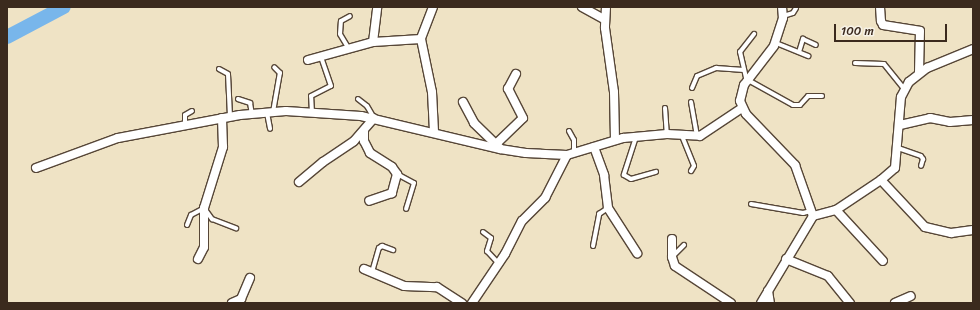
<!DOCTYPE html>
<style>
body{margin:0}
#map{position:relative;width:980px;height:310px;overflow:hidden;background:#efe3c5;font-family:Sriracha,sans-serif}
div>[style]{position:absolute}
.river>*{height:14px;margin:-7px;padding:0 7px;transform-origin:7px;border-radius:7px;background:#78b6eb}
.roads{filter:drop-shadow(1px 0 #564637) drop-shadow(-1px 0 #564637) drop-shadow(0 1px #564637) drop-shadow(0 -1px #564637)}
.service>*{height:4px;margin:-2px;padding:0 2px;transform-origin:2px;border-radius:2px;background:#fff}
.minor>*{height:8px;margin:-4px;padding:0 4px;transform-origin:4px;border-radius:4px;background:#fff}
span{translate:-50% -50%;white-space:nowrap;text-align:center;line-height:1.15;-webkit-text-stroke:3px #f7f3e8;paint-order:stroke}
.frame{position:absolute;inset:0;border:8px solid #3b2a1e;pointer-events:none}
.scale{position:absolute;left:834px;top:24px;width:113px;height:18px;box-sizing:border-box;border:2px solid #3b2a1e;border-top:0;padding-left:5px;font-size:12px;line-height:14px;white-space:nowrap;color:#3b2a1e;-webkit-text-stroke:3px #f7f3e8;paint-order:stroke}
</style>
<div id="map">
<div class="river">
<div style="left:7px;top:37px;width:64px;rotate:-27.8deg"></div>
</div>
<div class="roads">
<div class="service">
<div style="left:783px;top:16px;width:10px;rotate:-17deg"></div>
<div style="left:793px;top:13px;width:6px;rotate:-59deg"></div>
<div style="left:776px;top:43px;width:35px;rotate:22deg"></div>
<div style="left:349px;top:49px;width:17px;rotate:-121deg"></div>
<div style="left:340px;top:34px;width:13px;rotate:-86deg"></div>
<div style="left:341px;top:21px;width:10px;rotate:-29deg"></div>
<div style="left:799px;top:52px;width:14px;rotate:-73deg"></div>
<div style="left:803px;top:39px;width:14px;rotate:25deg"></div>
<div style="left:855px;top:63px;width:29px;rotate:2deg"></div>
<div style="left:884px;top:64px;width:32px;rotate:51deg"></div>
<div style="left:219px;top:69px;width:10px;rotate:29deg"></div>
<div style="left:228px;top:74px;width:42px;rotate:87.3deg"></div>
<div style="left:748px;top:80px;width:51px;rotate:29.1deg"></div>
<div style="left:793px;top:105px;width:7px"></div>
<div style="left:800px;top:105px;width:12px;rotate:-48deg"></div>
<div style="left:808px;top:96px;width:14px"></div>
<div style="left:747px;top:82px;width:31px;rotate:-103deg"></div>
<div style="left:740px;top:52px;width:23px;rotate:-52deg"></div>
<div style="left:692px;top:88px;width:13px;rotate:-67deg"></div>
<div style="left:697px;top:76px;width:21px;rotate:-23deg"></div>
<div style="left:716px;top:68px;width:28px;rotate:4deg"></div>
<div style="left:238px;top:99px;width:13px;rotate:18deg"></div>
<div style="left:250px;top:103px;width:11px;rotate:80deg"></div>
<div style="left:358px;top:99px;width:11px;rotate:38deg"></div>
<div style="left:367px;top:106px;width:14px;rotate:60deg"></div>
<div style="left:691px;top:102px;width:35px;rotate:80deg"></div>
<div style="left:665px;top:108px;width:26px;rotate:86deg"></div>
<div style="left:273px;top:112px;width:40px;rotate:-80deg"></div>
<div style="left:280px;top:73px;width:8px;rotate:-135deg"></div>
<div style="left:267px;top:113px;width:16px;rotate:79deg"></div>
<div style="left:312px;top:113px;width:17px;rotate:-93deg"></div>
<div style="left:311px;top:96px;width:22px;rotate:-27deg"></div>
<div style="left:331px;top:86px;width:31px;rotate:-109deg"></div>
<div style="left:185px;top:125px;width:10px;rotate:-90deg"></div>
<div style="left:185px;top:115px;width:8px;rotate:-30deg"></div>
<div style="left:569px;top:131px;width:10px;rotate:61deg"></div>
<div style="left:574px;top:140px;width:13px;rotate:90deg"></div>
<div style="left:682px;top:136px;width:32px;rotate:68deg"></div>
<div style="left:694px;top:166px;width:6px;rotate:121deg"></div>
<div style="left:636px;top:137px;width:40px;rotate:108deg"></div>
<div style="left:624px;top:175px;width:8px;rotate:30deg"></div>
<div style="left:631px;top:179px;width:26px;rotate:-16deg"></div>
<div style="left:898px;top:148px;width:24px;rotate:19deg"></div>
<div style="left:921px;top:156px;width:4px;rotate:56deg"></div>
<div style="left:923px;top:159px;width:7px;rotate:106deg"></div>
<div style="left:397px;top:174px;width:19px;rotate:28deg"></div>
<div style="left:414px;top:183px;width:27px;rotate:107deg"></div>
<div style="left:751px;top:204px;width:53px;rotate:9.8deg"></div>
<div style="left:803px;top:213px;width:8px;rotate:-14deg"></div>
<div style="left:187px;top:225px;width:11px;rotate:-68deg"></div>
<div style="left:191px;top:215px;width:15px;rotate:-28deg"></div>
<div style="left:204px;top:208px;width:14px;rotate:54deg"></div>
<div style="left:212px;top:219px;width:26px;rotate:21deg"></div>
<div style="left:483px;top:232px;width:10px;rotate:37deg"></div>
<div style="left:491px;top:238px;width:14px;rotate:107deg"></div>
<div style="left:487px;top:251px;width:18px;rotate:47deg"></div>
<div style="left:593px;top:246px;width:33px;rotate:-79deg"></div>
<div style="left:599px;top:214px;width:11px;rotate:-34deg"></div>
<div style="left:672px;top:257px;width:17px;rotate:-45deg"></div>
<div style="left:372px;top:272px;width:25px;rotate:-74deg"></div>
<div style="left:379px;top:248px;width:4px;rotate:-34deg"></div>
<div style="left:382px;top:246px;width:12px;rotate:20deg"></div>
</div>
<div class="minor">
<div style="left:433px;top:7px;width:34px;rotate:111deg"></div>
<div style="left:421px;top:39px;width:54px;rotate:78.3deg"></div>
<div style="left:432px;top:92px;width:40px;rotate:87.1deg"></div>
<div style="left:582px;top:7px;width:26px;rotate:29deg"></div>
<div style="left:606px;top:7px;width:21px;rotate:93deg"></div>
<div style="left:605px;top:28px;width:65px;rotate:82deg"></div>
<div style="left:614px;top:92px;width:48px;rotate:88.8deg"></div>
<div style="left:782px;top:7px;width:11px;rotate:85deg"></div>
<div style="left:783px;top:18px;width:29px;rotate:108deg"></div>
<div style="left:774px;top:46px;width:49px;rotate:127.6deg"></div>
<div style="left:744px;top:85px;width:16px;rotate:104deg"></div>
<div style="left:740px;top:101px;width:14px;rotate:65deg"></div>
<div style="left:746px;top:114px;width:71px;rotate:46.1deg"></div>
<div style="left:795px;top:165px;width:54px;rotate:70.6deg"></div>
<div style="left:880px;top:7px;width:14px;rotate:86deg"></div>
<div style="left:881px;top:21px;width:4px;rotate:63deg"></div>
<div style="left:883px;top:25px;width:37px;rotate:9deg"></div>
<div style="left:920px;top:31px;width:42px;rotate:91.4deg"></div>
<div style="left:373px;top:42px;width:35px;rotate:-83deg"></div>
<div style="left:308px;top:60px;width:67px;rotate:-15.5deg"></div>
<div style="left:373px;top:42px;width:48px;rotate:-3.6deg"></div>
<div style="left:463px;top:102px;width:24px;rotate:62deg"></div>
<div style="left:474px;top:123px;width:36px;rotate:44deg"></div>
<div style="left:900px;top:125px;width:31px;rotate:-13deg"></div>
<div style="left:930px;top:118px;width:20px;rotate:11deg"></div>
<div style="left:950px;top:122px;width:23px;rotate:-5deg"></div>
<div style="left:364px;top:131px;width:10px;rotate:90deg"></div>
<div style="left:364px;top:141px;width:13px;rotate:63deg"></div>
<div style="left:370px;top:153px;width:26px;rotate:32deg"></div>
<div style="left:392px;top:167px;width:9px;rotate:54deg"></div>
<div style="left:397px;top:174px;width:20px;rotate:105deg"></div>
<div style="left:392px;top:193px;width:24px;rotate:161deg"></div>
<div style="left:496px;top:144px;width:37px;rotate:-44deg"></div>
<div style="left:523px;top:118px;width:33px;rotate:-117deg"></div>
<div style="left:508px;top:89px;width:17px;rotate:-62deg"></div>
<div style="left:594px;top:147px;width:30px;rotate:70deg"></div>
<div style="left:604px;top:175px;width:33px;rotate:83deg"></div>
<div style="left:608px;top:208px;width:54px;rotate:57.2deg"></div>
<div style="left:36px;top:168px;width:87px;rotate:-20.1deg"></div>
<div style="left:118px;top:138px;width:124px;rotate:-10.7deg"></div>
<div style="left:240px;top:115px;width:46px;rotate:-5deg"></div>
<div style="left:286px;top:111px;width:75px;rotate:3.8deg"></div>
<div style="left:361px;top:116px;width:143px;rotate:13.4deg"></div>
<div style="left:500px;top:149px;width:26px;rotate:9deg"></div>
<div style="left:526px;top:153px;width:41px;rotate:2.8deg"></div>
<div style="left:567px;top:155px;width:59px;rotate:-16.9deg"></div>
<div style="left:623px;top:138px;width:44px;rotate:-5.2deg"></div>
<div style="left:667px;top:134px;width:33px;rotate:3deg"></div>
<div style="left:700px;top:136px;width:50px;rotate:-33.7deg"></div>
<div style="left:881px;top:180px;width:64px;rotate:46.9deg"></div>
<div style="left:925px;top:227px;width:27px;rotate:13deg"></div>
<div style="left:951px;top:233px;width:22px;rotate:-8deg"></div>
<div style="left:299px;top:182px;width:31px;rotate:-40deg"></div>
<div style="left:323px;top:162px;width:37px;rotate:-34deg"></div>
<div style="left:354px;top:141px;width:30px;rotate:-49deg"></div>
<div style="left:836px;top:210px;width:69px;rotate:47.3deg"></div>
<div style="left:672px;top:239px;width:18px;rotate:90deg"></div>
<div style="left:672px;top:257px;width:9px;rotate:72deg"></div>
<div style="left:675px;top:266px;width:67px;rotate:33.5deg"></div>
<div style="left:198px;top:259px;width:13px;rotate:-63deg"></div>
<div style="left:204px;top:247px;width:39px;rotate:-90deg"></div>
<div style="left:204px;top:208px;width:64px;rotate:-72.7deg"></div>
<div style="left:223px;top:147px;width:29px;rotate:-92deg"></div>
<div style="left:786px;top:259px;width:45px;rotate:22deg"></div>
<div style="left:828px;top:276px;width:35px;rotate:51deg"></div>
<div style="left:364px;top:269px;width:43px;rotate:23deg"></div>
<div style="left:404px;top:286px;width:33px;rotate:2deg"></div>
<div style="left:437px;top:287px;width:30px;rotate:33deg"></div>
<div style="left:768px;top:291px;width:12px;rotate:81deg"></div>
<div style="left:232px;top:303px;width:10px;rotate:-24deg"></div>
<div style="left:241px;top:299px;width:23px;rotate:-67deg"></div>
<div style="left:472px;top:303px;width:59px;rotate:-56deg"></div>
<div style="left:505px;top:254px;width:37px;rotate:-63deg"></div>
<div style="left:522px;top:221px;width:33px;rotate:-45deg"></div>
<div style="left:545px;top:198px;width:48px;rotate:-62.9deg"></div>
<div style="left:761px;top:303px;width:101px;rotate:-59.1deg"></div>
<div style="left:813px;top:216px;width:24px;rotate:-15deg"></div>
<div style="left:836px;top:210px;width:54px;rotate:-33.7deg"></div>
<div style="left:881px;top:180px;width:18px;rotate:-41deg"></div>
<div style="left:895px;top:168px;width:71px;rotate:-85.2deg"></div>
<div style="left:901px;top:97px;width:17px;rotate:-62deg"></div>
<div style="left:909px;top:82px;width:23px;rotate:-38deg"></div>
<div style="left:927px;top:68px;width:50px;rotate:-22.4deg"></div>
<div style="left:895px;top:303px;width:17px;rotate:-24deg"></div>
</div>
</div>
<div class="frame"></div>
<div class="scale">100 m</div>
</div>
